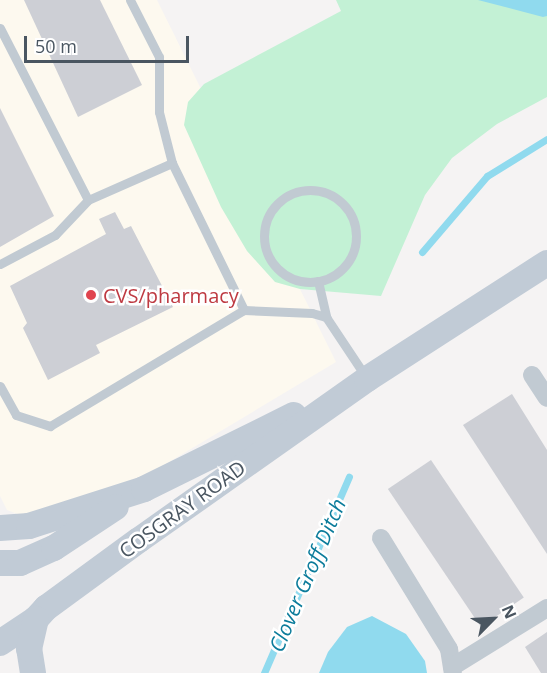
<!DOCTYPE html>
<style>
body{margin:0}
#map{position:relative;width:547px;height:673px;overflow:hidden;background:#f5f3f3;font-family:"Open Sans",sans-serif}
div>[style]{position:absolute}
.commercial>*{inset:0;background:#fdf9ef}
.green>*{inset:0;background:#c3f1d5}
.water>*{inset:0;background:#90daee}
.stream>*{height:7px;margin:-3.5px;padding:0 3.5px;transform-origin:3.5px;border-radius:3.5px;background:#90daee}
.building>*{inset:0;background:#cdcfd5;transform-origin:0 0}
.lane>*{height:9px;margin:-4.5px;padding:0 4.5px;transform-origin:4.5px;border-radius:4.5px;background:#c1cad2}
.lane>.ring{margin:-4.5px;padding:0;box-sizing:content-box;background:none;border:9px solid #c1cad2;border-radius:50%}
.street>*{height:18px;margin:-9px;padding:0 9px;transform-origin:9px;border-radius:9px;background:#c1cad2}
.secondary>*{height:26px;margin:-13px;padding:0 13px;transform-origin:13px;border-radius:13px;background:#c1cbd6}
.dots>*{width:16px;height:16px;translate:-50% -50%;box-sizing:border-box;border:3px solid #fff;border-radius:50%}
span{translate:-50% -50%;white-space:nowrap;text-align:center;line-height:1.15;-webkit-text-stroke:5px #fff;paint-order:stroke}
.health-label{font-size:20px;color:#be3a42}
.left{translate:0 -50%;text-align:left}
.street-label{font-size:20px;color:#4a5661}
.water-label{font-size:21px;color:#0c7c9b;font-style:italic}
.north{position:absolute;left:463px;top:589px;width:60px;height:60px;-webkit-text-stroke:4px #fff;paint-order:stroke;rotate:66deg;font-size:16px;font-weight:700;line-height:24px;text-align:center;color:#4a5661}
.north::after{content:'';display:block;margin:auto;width:21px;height:27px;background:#4a5661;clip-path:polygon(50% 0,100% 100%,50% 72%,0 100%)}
.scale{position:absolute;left:24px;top:36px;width:165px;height:27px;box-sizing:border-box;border:3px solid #4a5661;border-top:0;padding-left:8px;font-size:18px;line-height:21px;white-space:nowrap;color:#4a5661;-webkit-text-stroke:4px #fff;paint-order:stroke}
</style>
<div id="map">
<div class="commercial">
<div style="clip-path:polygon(0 0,157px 0,336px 362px,57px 529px,7px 510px,0 496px)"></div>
</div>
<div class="green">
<div style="clip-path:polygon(336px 0,547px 0,547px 97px,497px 124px,452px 158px,425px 195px,381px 296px,300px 289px,275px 282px,247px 251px,221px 207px,184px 125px,188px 102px,204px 84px,341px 11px)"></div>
</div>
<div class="water">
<div style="clip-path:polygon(478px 0,547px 0,547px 16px,543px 17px)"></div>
<div style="clip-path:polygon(372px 616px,406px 634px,425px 661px,427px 673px,319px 673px,328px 652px,347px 627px)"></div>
</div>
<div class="stream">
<div style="left:422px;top:252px;width:100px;rotate:-49.5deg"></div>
<div style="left:487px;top:176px;width:70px;rotate:-31.7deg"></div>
<div style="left:264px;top:673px;width:214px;rotate:-66.6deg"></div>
</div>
<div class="building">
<div style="clip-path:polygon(24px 0,100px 0,142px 85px,78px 117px)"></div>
<div style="clip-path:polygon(0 108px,54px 216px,0 247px)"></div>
<div style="clip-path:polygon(115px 212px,124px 229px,131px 226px,173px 307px,96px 345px,100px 353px,48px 380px,23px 328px,27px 323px,10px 286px,106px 234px,99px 219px)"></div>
<div style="clip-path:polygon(512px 394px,547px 450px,547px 554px,463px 425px)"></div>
<div style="left:431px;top:460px;width:166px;height:52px;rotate:56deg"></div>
<div style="clip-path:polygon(547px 632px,547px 673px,541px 673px,525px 647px)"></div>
</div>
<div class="lane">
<div style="left:130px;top:0;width:64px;rotate:63deg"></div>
<div style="left:159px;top:57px;width:55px;rotate:90deg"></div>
<div style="left:159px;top:112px;width:53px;rotate:75.7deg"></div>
<div style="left:172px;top:163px;width:164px;rotate:63.9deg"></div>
<div style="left:0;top:28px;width:193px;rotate:62.9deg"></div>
<div class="ring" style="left:264px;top:190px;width:83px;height:83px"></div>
<div style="left:0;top:264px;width:62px;rotate:-27.8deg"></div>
<div style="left:55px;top:235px;width:48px;rotate:-46.7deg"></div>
<div style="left:88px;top:200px;width:92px;rotate:-23.8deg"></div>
<div style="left:318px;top:281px;width:37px;rotate:77deg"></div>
<div style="left:326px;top:317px;width:72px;rotate:56.3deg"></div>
<div style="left:0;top:386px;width:33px;rotate:61deg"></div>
<div style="left:16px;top:415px;width:36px;rotate:18deg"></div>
<div style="left:50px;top:426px;width:226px;rotate:-30.9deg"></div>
<div style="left:244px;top:310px;width:68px;rotate:2.5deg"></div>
<div style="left:312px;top:313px;width:15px;rotate:16deg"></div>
</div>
<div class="street">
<div style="left:532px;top:375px;width:27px;rotate:57deg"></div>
<div style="left:381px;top:538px;width:130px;rotate:58.5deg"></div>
<div style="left:449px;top:649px;width:24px;rotate:81deg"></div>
<div style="left:452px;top:667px;width:112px;rotate:-31.8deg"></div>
</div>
<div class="secondary">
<div style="left:0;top:528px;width:29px;rotate:-4deg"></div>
<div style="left:29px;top:526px;width:121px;rotate:-17.8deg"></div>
<div style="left:144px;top:489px;width:167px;rotate:-26.3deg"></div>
<div style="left:0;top:563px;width:20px"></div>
<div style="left:20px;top:563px;width:37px;rotate:-24deg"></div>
<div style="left:54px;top:548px;width:74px;rotate:-33.5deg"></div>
<div style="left:0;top:643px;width:43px;rotate:-33.7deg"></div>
<div style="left:36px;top:619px;width:15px;rotate:-48deg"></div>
<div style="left:46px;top:608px;width:115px;rotate:-36.2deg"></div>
<div style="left:139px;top:540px;width:279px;rotate:-35.2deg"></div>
<div style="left:367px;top:379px;width:214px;rotate:-32.8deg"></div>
<div style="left:33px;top:673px;width:24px;rotate:-99deg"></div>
<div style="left:29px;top:649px;width:31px;rotate:-77deg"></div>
</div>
<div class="dots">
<div style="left:91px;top:295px;background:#e0444e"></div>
</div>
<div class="health-label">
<span class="left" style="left:103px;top:295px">CVS/pharmacy</span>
</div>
<div class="street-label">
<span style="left:182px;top:509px;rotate:-36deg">COSGRAY ROAD</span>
</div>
<div class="water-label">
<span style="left:307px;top:575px;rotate:-67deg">Clover Groff Ditch</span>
</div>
<div class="north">N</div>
<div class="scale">50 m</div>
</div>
